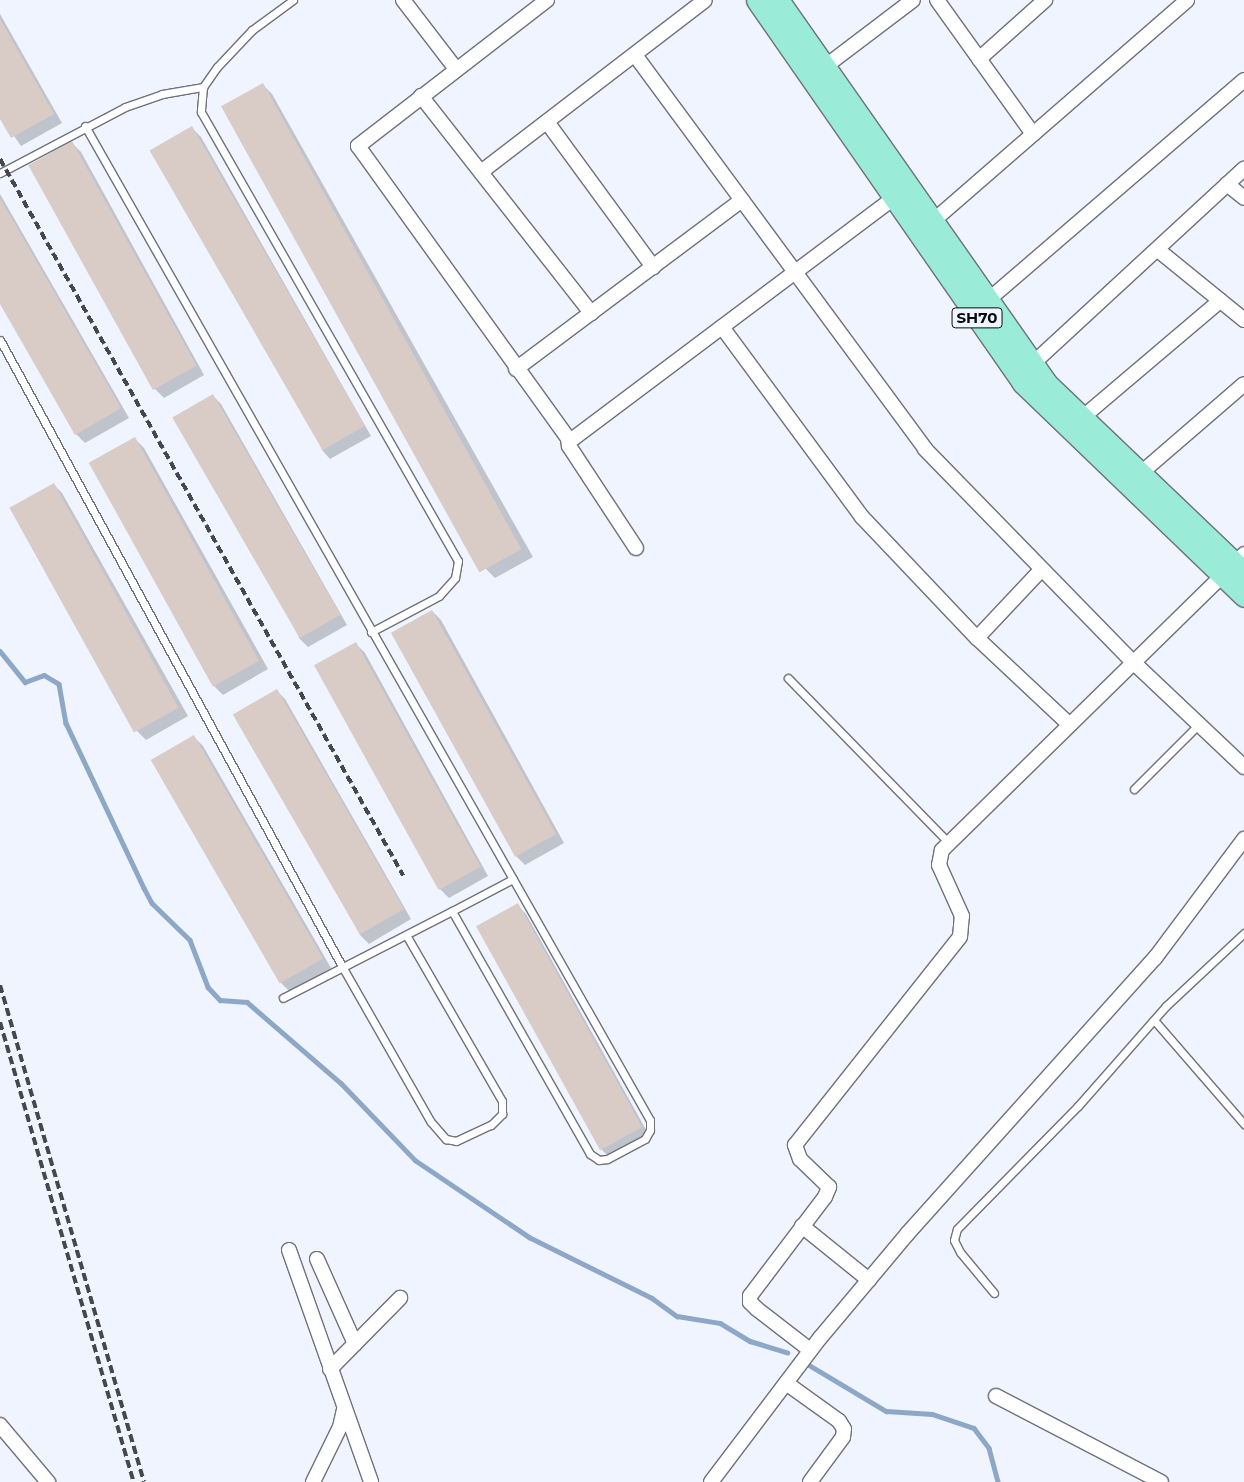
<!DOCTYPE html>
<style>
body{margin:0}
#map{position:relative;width:1244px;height:1482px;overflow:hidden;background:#eff4ff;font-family:Montserrat,sans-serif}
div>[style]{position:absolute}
.shadow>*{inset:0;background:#0003}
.stream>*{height:4.5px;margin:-2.25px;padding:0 2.25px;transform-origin:2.25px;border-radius:2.25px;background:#8da7c7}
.building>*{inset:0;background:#d9ccc7;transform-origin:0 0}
.roads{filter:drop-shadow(1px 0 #6e727c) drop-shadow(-1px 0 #6e727c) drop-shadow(0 1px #6e727c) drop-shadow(0 -1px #6e727c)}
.service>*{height:7px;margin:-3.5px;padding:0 3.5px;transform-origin:3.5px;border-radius:3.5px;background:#fff}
.minor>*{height:14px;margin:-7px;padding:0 7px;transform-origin:7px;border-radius:7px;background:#fff}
.primary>*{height:21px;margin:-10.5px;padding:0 10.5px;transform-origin:10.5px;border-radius:10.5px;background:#9aecd9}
.rail>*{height:4px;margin-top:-2px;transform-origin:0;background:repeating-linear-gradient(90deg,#45474d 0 8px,transparent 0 12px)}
span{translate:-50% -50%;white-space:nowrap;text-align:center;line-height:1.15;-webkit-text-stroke:4px #eff4ff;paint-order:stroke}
.shield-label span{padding:1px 4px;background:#eff4ff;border:1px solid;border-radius:4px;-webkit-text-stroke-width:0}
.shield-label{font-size:15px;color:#0a0b0f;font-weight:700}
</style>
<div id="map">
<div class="shadow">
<div style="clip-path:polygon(0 14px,62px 123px,21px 146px,0 116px)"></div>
<div style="clip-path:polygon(263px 85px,272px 94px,533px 557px,495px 578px,486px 569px,224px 107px)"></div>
<div style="clip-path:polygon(192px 128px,201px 137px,371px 436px,330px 459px,322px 450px)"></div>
<div style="clip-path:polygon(72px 143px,81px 152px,204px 375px,164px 398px,155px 389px)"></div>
<div style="clip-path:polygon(0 194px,129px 418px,85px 443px,76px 434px,0 302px)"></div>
<div style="clip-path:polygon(213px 396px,221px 404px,347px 625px,308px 647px,299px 638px)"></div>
<div style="clip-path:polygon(135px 439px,144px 448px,268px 669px,223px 695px,214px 686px)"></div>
<div style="clip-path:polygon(54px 485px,62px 493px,188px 716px,146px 740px,137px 731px)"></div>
<div style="clip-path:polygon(432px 611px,441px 620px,564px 843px,525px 865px,516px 856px)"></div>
<div style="clip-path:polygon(356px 644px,365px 653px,488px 876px,449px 898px,440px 889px)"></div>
<div style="clip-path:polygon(276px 690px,285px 699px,411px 919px,369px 944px,360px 935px)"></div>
<div style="clip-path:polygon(194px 737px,203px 746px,331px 968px,290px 992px,281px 983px)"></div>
<div style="clip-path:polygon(517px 905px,526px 914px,650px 1137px,611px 1159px,602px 1150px,478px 927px)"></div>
</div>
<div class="stream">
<div style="left:0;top:651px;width:40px;rotate:51deg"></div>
<div style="left:25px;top:682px;width:20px;rotate:-20deg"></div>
<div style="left:44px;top:675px;width:17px;rotate:31deg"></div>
<div style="left:59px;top:684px;width:40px;rotate:80deg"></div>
<div style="left:66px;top:723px;width:183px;rotate:64.7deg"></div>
<div style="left:144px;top:888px;width:17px;rotate:62deg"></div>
<div style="left:152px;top:903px;width:53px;rotate:44.2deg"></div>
<div style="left:190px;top:940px;width:50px;rotate:69deg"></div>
<div style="left:208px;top:987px;width:18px;rotate:47deg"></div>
<div style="left:220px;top:1000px;width:27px;rotate:4deg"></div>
<div style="left:247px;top:1002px;width:124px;rotate:40.8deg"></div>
<div style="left:341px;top:1083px;width:107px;rotate:46.1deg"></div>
<div style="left:415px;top:1160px;width:138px;rotate:34deg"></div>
<div style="left:529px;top:1237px;width:137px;rotate:26.4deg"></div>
<div style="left:652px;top:1298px;width:31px;rotate:36deg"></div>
<div style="left:677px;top:1316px;width:44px;rotate:9.2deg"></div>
<div style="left:720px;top:1323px;width:35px;rotate:31deg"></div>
<div style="left:750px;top:1341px;width:39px;rotate:17deg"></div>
<div style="left:809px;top:1365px;width:90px;rotate:30.9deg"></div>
<div style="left:886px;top:1411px;width:46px;rotate:3.7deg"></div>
<div style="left:932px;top:1414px;width:44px;rotate:18.4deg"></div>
<div style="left:974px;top:1428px;width:25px;rotate:53deg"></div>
<div style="left:989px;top:1448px;width:35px;rotate:75deg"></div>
</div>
<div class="building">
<div style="clip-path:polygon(0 19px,54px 114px,11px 138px,0 119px)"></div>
<div style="left:263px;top:83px;width:533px;height:48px;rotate:61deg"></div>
<div style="left:192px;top:126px;width:346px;height:49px;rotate:60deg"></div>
<div style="left:72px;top:141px;width:257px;height:50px;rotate:61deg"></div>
<div style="clip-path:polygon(0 198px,121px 408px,75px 435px,0 304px)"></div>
<div style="left:213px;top:394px;width:255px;height:47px;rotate:60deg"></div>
<div style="left:135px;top:437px;width:256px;height:53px;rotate:61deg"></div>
<div style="left:54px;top:483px;width:257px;height:51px;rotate:61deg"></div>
<div style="left:432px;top:610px;width:256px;height:47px;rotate:61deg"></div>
<div style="left:356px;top:642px;width:257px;height:48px;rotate:61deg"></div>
<div style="left:277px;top:689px;width:254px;height:51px;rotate:60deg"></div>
<div style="left:194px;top:735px;width:258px;height:50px;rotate:60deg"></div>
<div style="left:518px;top:903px;width:256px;height:48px;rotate:61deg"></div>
</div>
<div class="roads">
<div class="service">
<div style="left:293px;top:0;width:51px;rotate:143.8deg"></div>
<div style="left:252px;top:30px;width:51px;rotate:133.4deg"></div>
<div style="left:217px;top:67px;width:24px;rotate:125deg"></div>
<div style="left:203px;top:87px;width:25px;rotate:95deg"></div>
<div style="left:201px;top:112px;width:517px;rotate:60.21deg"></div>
<div style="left:458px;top:561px;width:17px;rotate:100deg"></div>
<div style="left:455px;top:578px;width:24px;rotate:132deg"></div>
<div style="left:439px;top:596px;width:77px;rotate:152.1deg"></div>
<div style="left:85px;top:126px;width:1143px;rotate:60.39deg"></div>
<div style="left:650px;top:1120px;width:10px;rotate:90deg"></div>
<div style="left:650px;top:1130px;width:10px;rotate:119deg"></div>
<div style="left:645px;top:1139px;width:43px;rotate:152.2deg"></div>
<div style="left:607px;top:1159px;width:8px;rotate:173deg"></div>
<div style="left:599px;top:1160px;width:11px;rotate:-146deg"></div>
<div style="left:590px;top:1154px;width:279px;rotate:-119.6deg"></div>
<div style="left:452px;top:911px;width:190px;rotate:152.8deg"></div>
<div style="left:0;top:173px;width:141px;rotate:-27.8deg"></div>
<div style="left:125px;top:107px;width:39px;rotate:-19deg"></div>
<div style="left:162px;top:94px;width:42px;rotate:-9.7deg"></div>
<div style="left:0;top:340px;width:716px;rotate:61.36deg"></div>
<div style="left:343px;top:968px;width:177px;rotate:60.3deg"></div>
<div style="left:431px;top:1122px;width:23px;rotate:49deg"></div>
<div style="left:446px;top:1139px;width:10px;rotate:11deg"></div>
<div style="left:456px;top:1141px;width:38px;rotate:-25deg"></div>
<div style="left:491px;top:1125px;width:16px;rotate:-45deg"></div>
<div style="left:502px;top:1114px;width:13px;rotate:-90deg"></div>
<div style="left:502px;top:1101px;width:192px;rotate:-120deg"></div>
<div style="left:788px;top:678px;width:229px;rotate:45.7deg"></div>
<div style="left:1134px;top:789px;width:91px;rotate:-45deg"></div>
<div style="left:452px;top:911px;width:69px;rotate:-27.7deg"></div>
<div style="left:1154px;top:1020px;width:138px;rotate:49.1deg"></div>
<div style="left:994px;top:1293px;width:53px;rotate:-129.7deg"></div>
<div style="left:960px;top:1252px;width:13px;rotate:-117deg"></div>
<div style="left:954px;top:1240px;width:11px;rotate:-75deg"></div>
<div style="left:957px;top:1229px;width:173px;rotate:-45.5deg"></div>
<div style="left:1078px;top:1106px;width:133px;rotate:-48.7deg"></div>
<div style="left:1166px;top:1006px;width:107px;rotate:-43.1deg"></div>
</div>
<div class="minor">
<div style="left:403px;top:0;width:87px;rotate:52.5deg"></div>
<div style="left:547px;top:0;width:239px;rotate:142.3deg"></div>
<div style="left:358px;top:146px;width:360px;rotate:54.3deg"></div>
<div style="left:568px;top:438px;width:6px"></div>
<div style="left:574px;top:438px;width:408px;rotate:-36.9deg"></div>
<div style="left:937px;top:0;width:165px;rotate:54.4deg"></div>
<div style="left:635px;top:55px;width:489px;rotate:53.6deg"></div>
<div style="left:925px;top:449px;width:298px;rotate:45.7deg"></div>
<div style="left:1133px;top:662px;width:153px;rotate:43.4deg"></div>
<div style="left:979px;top:59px;width:89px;rotate:-41.8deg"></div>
<div style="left:818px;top:72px;width:119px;rotate:-37.2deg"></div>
<div style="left:421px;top:96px;width:276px;rotate:51.9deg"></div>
<div style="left:547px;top:122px;width:180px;rotate:53.8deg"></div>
<div style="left:481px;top:172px;width:282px;rotate:-37.5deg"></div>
<div style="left:1227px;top:184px;width:22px;rotate:39deg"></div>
<div style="left:932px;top:222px;width:338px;rotate:-41deg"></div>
<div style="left:1158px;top:250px;width:111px;rotate:39.1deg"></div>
<div style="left:987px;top:301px;width:339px;rotate:-40.7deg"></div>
<div style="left:722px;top:327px;width:236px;rotate:53.6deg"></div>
<div style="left:862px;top:517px;width:167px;rotate:46.5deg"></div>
<div style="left:977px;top:638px;width:127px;rotate:43.1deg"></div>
<div style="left:1028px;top:368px;width:294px;rotate:-42.7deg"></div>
<div style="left:516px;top:369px;width:282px;rotate:-36.8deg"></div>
<div style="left:1083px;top:417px;width:180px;rotate:-40.3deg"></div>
<div style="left:568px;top:438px;width:8px;rotate:83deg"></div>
<div style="left:569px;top:446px;width:122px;rotate:56.7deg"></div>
<div style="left:1141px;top:473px;width:136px;rotate:-40.8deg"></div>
<div style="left:977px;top:638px;width:93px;rotate:-46.7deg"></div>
<div style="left:802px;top:1226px;width:86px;rotate:38.9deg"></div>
<div style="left:289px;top:1250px;width:246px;rotate:70.5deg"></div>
<div style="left:317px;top:1259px;width:93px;rotate:65.9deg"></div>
<div style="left:810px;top:1350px;width:67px;rotate:-142.3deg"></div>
<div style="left:757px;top:1309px;width:10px;rotate:-135deg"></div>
<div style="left:750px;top:1302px;width:6px;rotate:-90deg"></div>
<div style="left:750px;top:1296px;width:124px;rotate:-52.9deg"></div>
<div style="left:825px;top:1197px;width:11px;rotate:-68deg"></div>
<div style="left:829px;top:1187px;width:40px;rotate:-136deg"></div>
<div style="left:800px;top:1159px;width:15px;rotate:-110deg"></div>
<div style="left:795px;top:1145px;width:265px;rotate:-51.6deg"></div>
<div style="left:960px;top:937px;width:21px;rotate:-85deg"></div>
<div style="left:962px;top:916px;width:56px;rotate:-114.3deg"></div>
<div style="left:939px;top:865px;width:15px;rotate:-79deg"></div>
<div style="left:942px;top:850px;width:423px;rotate:-44.4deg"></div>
<div style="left:330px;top:1369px;width:100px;rotate:-45.4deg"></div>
<div style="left:786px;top:1383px;width:65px;rotate:35.6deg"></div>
<div style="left:839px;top:1421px;width:9px;rotate:58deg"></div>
<div style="left:844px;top:1429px;width:8px;rotate:97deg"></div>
<div style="left:843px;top:1437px;width:56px;rotate:126.3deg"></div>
<div style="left:996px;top:1396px;width:186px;rotate:27.5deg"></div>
<div style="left:0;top:1425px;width:75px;rotate:49.9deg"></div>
<div style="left:313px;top:1482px;width:61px;rotate:-63.9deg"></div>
<div style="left:340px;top:1427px;width:17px;rotate:-77deg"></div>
<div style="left:711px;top:1482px;width:181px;rotate:-52.9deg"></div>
<div style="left:820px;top:1338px;width:137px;rotate:-50deg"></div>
<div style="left:908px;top:1233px;width:370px;rotate:-48.1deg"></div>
<div style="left:1155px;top:958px;width:149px;rotate:-53.2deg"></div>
</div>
<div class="primary">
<div style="left:757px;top:0;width:466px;rotate:55.2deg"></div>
<div style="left:1023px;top:383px;width:307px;rotate:43.9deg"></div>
<div style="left:778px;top:0;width:467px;rotate:55deg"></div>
<div style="left:1046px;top:383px;width:274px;rotate:43.7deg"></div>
</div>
</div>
<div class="rail">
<div style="left:0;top:159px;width:822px;rotate:60.63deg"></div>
<div style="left:0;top:985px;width:517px;rotate:73.84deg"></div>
<div style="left:0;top:1022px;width:479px;rotate:73.8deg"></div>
</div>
<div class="shield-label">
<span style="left:977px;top:318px">SH70</span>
</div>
</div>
